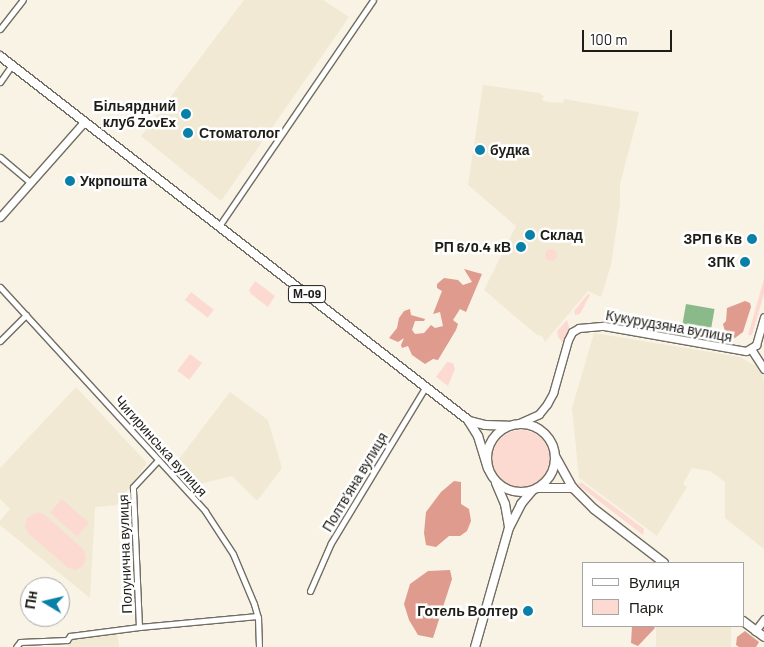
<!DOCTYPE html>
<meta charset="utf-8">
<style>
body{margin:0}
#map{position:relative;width:764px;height:647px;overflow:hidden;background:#f8f3e5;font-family:Barlow,sans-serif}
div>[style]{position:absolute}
.built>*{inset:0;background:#f1e9d4;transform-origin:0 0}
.green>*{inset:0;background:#fcdad2;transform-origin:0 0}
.round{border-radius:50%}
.forest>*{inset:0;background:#df9b8d}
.water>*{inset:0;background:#8bba8a;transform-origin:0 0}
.roads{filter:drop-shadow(1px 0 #726d62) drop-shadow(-1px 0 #726d62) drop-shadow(0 1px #726d62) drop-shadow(0 -1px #726d62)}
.street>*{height:5px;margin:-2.5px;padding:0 2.5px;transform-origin:2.5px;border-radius:2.5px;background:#fff}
.secondary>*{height:7px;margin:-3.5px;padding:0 3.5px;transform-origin:3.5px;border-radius:3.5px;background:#fff}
.primary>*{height:8px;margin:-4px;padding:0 4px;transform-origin:4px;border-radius:4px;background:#fff}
.primary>.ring{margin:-4px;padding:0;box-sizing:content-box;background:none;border:8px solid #fff;border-radius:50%}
.dots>*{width:14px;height:14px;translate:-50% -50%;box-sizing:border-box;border:2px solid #fff;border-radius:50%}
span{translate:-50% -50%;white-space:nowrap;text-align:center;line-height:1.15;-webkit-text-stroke:5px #fff;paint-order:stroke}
.shield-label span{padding:1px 4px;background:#fff;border:1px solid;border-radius:4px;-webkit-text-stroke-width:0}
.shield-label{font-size:12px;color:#1e1d18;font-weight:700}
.poi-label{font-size:14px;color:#1e1d18;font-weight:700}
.right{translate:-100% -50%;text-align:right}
.left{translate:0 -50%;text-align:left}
.street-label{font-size:14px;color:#1e1d18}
.legend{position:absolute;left:582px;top:562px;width:162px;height:65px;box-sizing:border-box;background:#fff;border:1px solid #a5a5a3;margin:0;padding:6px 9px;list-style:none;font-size:15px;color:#1e1d18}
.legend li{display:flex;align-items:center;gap:10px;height:25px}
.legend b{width:25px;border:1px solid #a5a5a3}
.north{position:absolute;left:20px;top:577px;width:50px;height:50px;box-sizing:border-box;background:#fff;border:1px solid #a5a5a3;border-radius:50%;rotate:279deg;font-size:14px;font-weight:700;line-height:20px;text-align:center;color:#1e1d18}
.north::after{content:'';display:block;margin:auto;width:18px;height:22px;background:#0880a7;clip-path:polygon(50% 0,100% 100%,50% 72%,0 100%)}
.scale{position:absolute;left:582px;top:30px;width:90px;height:22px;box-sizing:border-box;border:2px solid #1e1d18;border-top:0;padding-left:6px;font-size:15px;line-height:18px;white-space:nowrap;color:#1e1d18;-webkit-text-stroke:4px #fff;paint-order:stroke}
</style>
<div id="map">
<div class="built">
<div style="clip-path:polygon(244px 0,323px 0,349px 17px,221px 201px,141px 136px)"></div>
<div style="clip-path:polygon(483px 85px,539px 93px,544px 96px,542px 100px,547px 102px,563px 103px,564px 99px,639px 112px,620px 184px,620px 204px,611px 265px,601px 297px,588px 291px,545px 342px,542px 336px,537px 335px,484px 290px,516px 226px,468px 185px)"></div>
<div style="clip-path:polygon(594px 333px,740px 357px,761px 369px,764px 381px,764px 549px,725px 518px,725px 482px,710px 471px,692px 468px,683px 484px,687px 487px,657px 536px,579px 478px,572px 408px)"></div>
<div style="clip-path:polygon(76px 387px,147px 463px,117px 505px,95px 507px,90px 598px,0 525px,0 521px,10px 509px,0 499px,0 468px)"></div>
<div style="clip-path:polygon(230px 392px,268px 420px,282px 468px,257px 501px,232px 476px,196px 485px,176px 463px)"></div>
<div style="left:656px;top:626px;width:75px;height:21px"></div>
<div style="clip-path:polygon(117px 633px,119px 647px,68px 647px,70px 639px)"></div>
</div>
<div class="green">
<div class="round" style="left:545px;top:249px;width:12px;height:12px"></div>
<div style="clip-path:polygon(764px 279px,764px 294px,752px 335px,748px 335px)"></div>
<div style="clip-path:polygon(255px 281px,275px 296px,268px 307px,251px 294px,249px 290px)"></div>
<div style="left:191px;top:292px;width:29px;height:10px;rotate:38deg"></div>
<div style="clip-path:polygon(588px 294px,590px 295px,580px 314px,575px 315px,574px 311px)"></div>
<div style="clip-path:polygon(567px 320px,569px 327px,564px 344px,558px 337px,557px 331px)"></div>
<div style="left:190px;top:354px;width:15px;height:21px;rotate:37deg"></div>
<div style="clip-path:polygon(447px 362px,453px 363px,455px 369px,448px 386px,436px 377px)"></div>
<div class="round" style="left:492px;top:430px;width:58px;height:58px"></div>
<div style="clip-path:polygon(581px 482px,644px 529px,643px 535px,578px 485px)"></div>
<div style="left:62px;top:499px;width:36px;height:18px;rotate:42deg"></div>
<div style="clip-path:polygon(38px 512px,45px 515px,84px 550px,86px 558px,83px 566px,76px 570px,68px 568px,29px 534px,25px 526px,27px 518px)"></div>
</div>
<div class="forest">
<div style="clip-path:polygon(464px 269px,482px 274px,466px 312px,460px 309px,453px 320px,458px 324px,456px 330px,438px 360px,433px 359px,425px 364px,412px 355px,408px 346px,402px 348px,401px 345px,404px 338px,398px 342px,389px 338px,397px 328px,399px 318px,404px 311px,410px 309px,411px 315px,425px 319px,424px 321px,415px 321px,412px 330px,415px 334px,424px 333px,431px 325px,435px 328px,443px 326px,440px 312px,433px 314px,442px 291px,437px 288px,437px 284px,444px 278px,458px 280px,463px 285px,472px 282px)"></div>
<div style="clip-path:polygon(745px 301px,750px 303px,751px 307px,743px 332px,735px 338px,726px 335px,723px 324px,726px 321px,727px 308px)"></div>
<div style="clip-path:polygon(454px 481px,461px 482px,461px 504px,469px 509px,471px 521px,467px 531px,460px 536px,449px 536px,436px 547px,426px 545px,424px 533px,426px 512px,441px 492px)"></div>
<div style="clip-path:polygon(450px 570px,452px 579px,433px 638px,418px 635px,409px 620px,404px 604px,410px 584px,428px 571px)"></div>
<div style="clip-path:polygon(632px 626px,653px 626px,655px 628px,638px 646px,631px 643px)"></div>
<div style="clip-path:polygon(745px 631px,759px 642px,756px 647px,739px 647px,736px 645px,737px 637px)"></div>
</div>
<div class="water">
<div style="left:686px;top:304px;width:29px;height:20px;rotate:10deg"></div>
</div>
<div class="roads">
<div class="street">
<div style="left:0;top:29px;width:37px;rotate:-52deg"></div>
<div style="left:0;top:82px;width:21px;rotate:-55deg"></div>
<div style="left:0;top:157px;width:39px;rotate:40deg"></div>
<div style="left:219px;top:226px;width:273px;rotate:-55.7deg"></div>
<div style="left:0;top:287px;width:304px;rotate:47.5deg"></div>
<div style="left:205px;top:511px;width:51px;rotate:56.9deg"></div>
<div style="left:233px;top:554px;width:54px;rotate:67.2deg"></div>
<div style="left:254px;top:604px;width:15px;rotate:74deg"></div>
<div style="left:258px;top:618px;width:29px;rotate:88deg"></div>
<div style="left:0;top:341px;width:37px;rotate:-45deg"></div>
<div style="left:310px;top:591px;width:52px;rotate:-66.4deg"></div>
<div style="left:331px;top:543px;width:181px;rotate:-58.8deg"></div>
<div style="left:139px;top:627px;width:140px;rotate:-92.5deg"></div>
<div style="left:133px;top:487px;width:37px;rotate:-47deg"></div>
<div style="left:67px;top:640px;width:5px;rotate:-53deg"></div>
<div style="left:70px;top:636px;width:70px;rotate:-7.4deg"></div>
<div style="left:139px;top:627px;width:119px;rotate:-5.3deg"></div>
<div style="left:16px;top:647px;width:6px;rotate:-51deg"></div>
<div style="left:20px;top:642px;width:47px;rotate:-2.4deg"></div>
</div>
<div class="secondary">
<div style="left:0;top:217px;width:127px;rotate:-48.5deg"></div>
<div style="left:751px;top:349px;width:24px;rotate:57deg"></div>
<div style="left:517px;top:424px;width:24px;rotate:-24deg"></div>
<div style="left:539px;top:414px;width:13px;rotate:-51deg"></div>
<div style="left:547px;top:404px;width:13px;rotate:-61deg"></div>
<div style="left:553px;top:393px;width:55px;rotate:-74.2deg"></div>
<div style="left:568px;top:340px;width:9px;rotate:-63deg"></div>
<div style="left:572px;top:332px;width:8px;rotate:-30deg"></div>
<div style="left:579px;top:328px;width:25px;rotate:-5deg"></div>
<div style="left:604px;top:326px;width:144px;rotate:10deg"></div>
<div style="left:746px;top:351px;width:12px;rotate:-31deg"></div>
<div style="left:756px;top:345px;width:29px;rotate:-74deg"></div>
<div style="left:755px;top:631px;width:15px;rotate:-53deg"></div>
</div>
<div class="primary">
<div style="left:0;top:56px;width:593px;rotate:37.87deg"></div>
<div style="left:468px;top:420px;width:19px;rotate:58deg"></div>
<div style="left:478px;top:436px;width:34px;rotate:73deg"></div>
<div style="left:469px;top:421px;width:16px;rotate:14deg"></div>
<div style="left:485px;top:425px;width:23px;rotate:2deg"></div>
<div class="ring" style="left:487px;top:424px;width:60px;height:60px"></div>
<div style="left:555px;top:456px;width:37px;rotate:61deg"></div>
<div style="left:573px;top:488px;width:30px;rotate:45deg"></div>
<div style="left:594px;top:509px;width:88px;rotate:37.6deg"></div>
<div style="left:496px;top:483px;width:23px;rotate:67deg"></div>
<div style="left:505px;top:504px;width:23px;rotate:80deg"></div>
<div style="left:538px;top:488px;width:35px"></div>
<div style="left:743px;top:621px;width:26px;rotate:37deg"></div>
<div style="left:475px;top:647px;width:124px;rotate:-74.1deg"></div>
<div style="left:509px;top:528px;width:27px;rotate:-63deg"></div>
<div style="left:521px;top:504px;width:17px;rotate:-50deg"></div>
</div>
</div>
<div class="dots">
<div style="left:186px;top:114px;background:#0880a7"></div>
<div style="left:188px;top:133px;background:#0880a7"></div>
<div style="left:480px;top:150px;background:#0880a7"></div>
<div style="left:70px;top:181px;background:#0880a7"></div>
<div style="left:530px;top:235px;background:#0880a7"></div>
<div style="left:752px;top:239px;background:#0880a7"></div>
<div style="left:521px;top:247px;background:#0880a7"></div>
<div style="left:745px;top:262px;background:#0880a7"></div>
<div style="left:528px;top:611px;background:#0880a7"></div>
</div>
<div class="shield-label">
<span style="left:307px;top:294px">М-09</span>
</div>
<div class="poi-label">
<span class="right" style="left:176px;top:114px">Більярдний<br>клуб ZovEx</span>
<span class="left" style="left:199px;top:133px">Стоматолог</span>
<span class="left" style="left:490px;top:150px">будка</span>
<span class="left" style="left:80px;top:181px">Укрпошта</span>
<span class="left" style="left:540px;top:235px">Склад</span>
<span class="right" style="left:742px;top:239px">ЗРП 6 Кв</span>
<span class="right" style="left:511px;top:247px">РП 6/0.4 кВ</span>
<span class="right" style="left:735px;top:262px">ЗПК</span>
<span class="right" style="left:518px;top:611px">Готель Волтер</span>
</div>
<div class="street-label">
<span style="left:669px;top:326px;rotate:10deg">Кукурудзяна вулиця</span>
<span style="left:161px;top:446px;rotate:48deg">Чигиринська вулиця</span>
<span style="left:355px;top:482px;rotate:-59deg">Полтвʼяна вулиця</span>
<span style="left:125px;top:554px;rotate:-92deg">Полунична вулиця</span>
</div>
<ul class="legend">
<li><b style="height:6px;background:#fff"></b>Вулиця</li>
<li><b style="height:14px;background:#fcdad2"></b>Парк</li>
</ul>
<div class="north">Пн</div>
<div class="scale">100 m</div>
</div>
